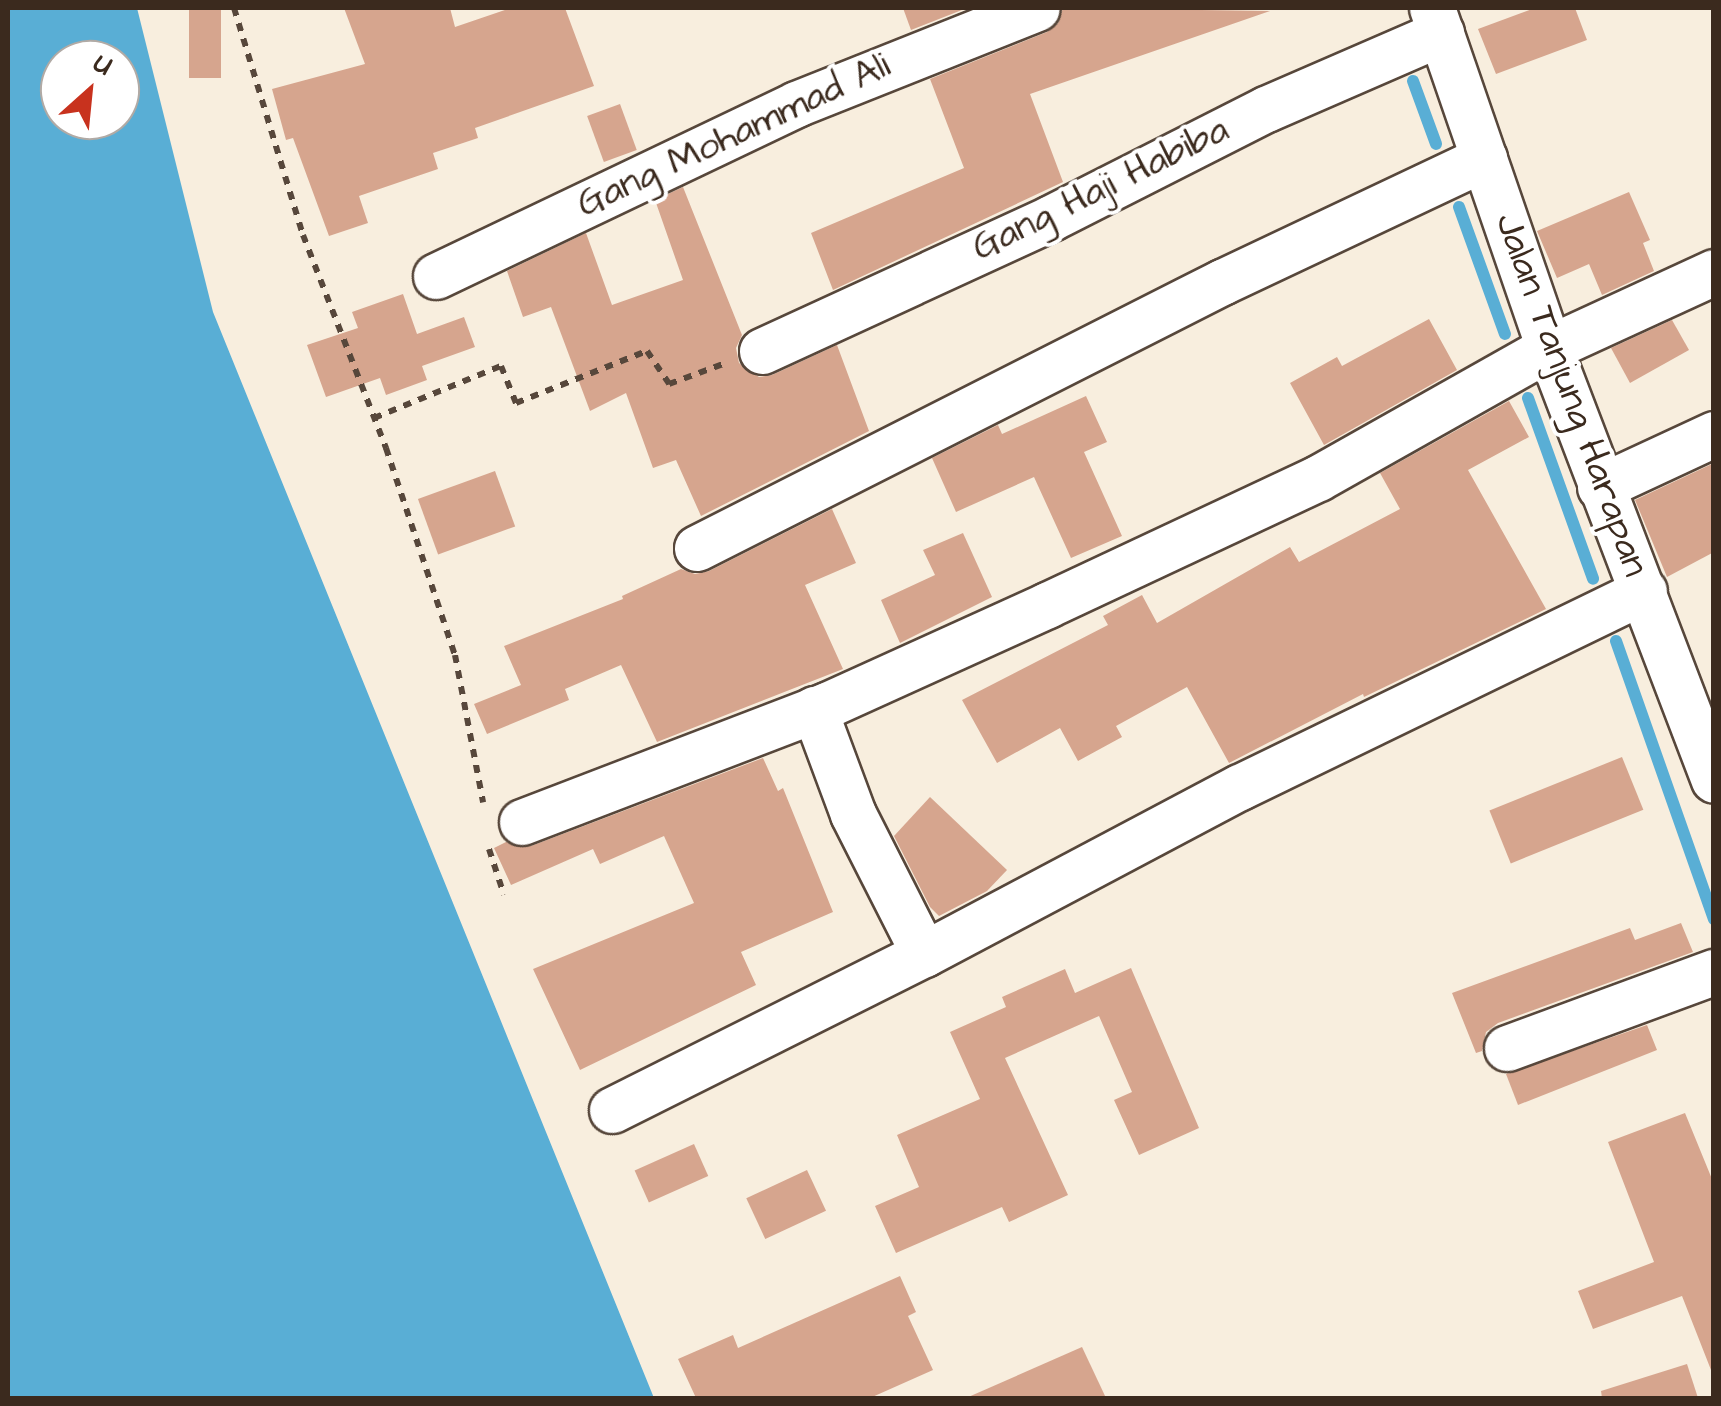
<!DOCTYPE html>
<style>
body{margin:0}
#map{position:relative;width:1721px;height:1406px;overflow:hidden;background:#f8eede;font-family:"Architects Daughter",sans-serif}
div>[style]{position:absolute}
.water>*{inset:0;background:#59aed5}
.stream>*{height:12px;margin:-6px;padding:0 6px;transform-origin:6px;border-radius:6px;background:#59aed5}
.building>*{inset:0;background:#d6a58e;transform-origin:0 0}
.path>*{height:6px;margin-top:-3px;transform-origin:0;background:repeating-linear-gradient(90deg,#57473b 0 8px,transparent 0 16px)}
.roads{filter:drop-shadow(2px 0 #57473b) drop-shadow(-2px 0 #57473b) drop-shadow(0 2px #57473b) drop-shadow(0 -2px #57473b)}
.street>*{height:45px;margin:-22.5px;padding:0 22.5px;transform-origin:22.5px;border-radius:22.5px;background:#fff}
span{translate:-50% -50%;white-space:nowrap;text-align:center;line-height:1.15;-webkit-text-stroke:8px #fff;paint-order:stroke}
.street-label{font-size:38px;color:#3b2a1e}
.frame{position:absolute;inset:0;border:10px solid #3b2a1e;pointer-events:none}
.north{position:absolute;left:40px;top:40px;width:100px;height:100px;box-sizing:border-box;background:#fff;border:2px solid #b1aaa5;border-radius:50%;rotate:27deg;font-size:28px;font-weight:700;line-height:40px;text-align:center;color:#3b2a1e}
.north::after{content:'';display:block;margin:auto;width:35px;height:45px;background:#c8321e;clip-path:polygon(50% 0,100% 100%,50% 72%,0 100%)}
</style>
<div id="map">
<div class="water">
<div style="clip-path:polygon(evenodd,8px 8px,137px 8px,213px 312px,654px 1398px,8px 1398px,8px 8px,60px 60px,120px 60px,120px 120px,60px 120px,60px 60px)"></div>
</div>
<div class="stream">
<div style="left:1413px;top:81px;width:67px;rotate:69.9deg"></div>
<div style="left:1459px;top:207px;width:135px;rotate:70.1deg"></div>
<div style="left:1528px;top:398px;width:192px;rotate:70.2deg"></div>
<div style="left:1616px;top:641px;width:295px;rotate:70.6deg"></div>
</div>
<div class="building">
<div style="left:189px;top:8px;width:32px;height:70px"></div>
<div style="clip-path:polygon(344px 8px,450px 8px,455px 27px,511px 8px,565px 8px,594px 86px,475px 128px,478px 138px,433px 153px,438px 169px,359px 196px,368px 223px,329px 236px,293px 138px,286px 140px,272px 89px,365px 64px)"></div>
<div style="clip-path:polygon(903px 8px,967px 8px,911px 30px)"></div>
<div style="clip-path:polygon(1063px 8px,1270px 11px,1030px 94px,1063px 182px,833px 290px,811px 233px,964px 168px,930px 79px,1047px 32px,1058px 23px)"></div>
<div style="clip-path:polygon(1535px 8px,1575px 8px,1587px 40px,1496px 74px,1478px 29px)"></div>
<div style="left:620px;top:104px;width:49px;height:35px;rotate:70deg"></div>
<div style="clip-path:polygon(683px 187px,742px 335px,736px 348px,739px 363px,759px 377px,772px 375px,837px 345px,869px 431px,701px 516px,676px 460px,653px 468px,626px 393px,590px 411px,551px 307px,523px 317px,507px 271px,586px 233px,612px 305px,683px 280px,655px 200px)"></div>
<div style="clip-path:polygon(1629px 192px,1650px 240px,1643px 243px,1654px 271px,1602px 295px,1589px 264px,1557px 278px,1537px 231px)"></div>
<div style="clip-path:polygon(403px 294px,417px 334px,464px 317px,475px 347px,422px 366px,427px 380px,386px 395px,380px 378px,326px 397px,307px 345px,358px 328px,352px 312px)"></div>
<div style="clip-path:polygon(1429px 319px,1457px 370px,1324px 445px,1290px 383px,1337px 357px,1342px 366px)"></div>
<div style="clip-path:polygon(1672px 320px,1689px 350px,1630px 383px,1611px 348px)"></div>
<div style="clip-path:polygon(1086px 396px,1107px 442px,1084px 452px,1122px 536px,1071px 558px,1034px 477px,956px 512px,932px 458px,998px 425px,1002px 434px)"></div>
<div style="clip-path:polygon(1509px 401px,1529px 437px,1468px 470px,1546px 609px,1364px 697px,1363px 694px,1229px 763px,1187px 687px,1116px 726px,1122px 737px,1078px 761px,1060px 728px,997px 763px,962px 700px,1108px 625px,1103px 616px,1142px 595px,1157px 623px,1290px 547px,1299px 562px,1400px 509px,1380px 473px)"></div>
<div style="clip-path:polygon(1714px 463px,1714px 552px,1667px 577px,1635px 500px)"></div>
<div style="left:495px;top:471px;width:59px;height:82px;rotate:70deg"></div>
<div style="clip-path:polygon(832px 509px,856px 563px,805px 585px,843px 669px,657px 742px,621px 665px,565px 689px,569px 700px,487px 734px,474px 704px,521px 685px,504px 646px,623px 599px,622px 596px,681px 569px,695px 574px,709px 571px)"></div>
<div style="clip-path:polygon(963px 533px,992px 597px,900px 643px,881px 600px,935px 575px,923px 550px)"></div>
<div style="left:1622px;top:757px;width:57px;height:143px;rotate:68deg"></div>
<div style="clip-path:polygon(763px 758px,778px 791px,783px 788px,833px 912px,741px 952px,756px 985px,580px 1070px,533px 969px,694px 903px,664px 836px,600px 864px,593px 849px,511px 885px,494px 848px,506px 842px,531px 846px)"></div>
<div style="clip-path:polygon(930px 797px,1007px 870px,987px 891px,939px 916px,930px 907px,894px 836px)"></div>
<div style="clip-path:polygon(1681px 923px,1693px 952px,1498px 1023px,1486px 1032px,1482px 1051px,1476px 1053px,1452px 993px,1630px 928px,1635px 940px)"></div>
<div style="clip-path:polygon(1131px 968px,1199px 1128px,1139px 1155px,1114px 1100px,1132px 1092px,1099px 1016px,1005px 1058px,1068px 1195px,1009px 1222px,1002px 1207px,896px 1253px,875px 1206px,919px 1187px,897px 1135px,980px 1099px,950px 1032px,1006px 1007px,1002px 997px,1065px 969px,1075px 993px)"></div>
<div style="clip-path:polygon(1647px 1025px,1657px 1050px,1518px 1105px,1506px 1074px)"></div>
<div style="clip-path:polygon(1685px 1113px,1714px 1184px,1711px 1370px,1682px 1296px,1593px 1329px,1578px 1291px,1654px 1262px,1608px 1142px)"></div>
<div style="left:694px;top:1144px;width:35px;height:65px;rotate:66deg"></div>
<div style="left:807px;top:1170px;width:45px;height:67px;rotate:65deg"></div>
<div style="clip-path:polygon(900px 1276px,916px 1312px,908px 1316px,933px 1370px,870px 1398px,696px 1398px,678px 1359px,733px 1335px,738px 1348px)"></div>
<div style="clip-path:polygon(1082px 1347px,1106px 1398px,966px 1398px)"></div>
<div style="clip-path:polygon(1687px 1364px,1698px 1398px,1602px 1398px,1601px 1391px)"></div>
</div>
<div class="path">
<div style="left:234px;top:8px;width:237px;rotate:73.1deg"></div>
<div style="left:303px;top:235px;width:229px;rotate:68.7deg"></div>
<div style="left:386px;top:448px;width:218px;rotate:71.6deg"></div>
<div style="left:455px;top:655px;width:150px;rotate:79.2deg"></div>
<div style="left:374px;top:418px;width:137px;rotate:-22.3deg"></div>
<div style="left:501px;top:366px;width:40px;rotate:68deg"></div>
<div style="left:516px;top:403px;width:141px;rotate:-21.7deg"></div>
<div style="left:647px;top:351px;width:40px;rotate:56deg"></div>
<div style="left:669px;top:384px;width:58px;rotate:-20.3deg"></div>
<div style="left:489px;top:849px;width:48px;rotate:71.9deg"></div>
</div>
<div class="roads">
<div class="street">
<div style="left:1432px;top:8px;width:360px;rotate:71deg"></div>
<div style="left:1549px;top:348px;width:462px;rotate:69.1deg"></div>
<div style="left:436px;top:276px;width:399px;rotate:-25.5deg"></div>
<div style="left:796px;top:104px;width:259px;rotate:-21.7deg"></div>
<div style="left:762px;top:351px;width:318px;rotate:-24.7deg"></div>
<div style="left:1051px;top:218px;width:241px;rotate:-26.9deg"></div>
<div style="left:1266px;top:109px;width:191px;rotate:-23.5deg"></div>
<div style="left:1600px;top:487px;width:126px;rotate:-24.9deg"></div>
<div style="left:697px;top:548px;width:589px;rotate:-26.87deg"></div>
<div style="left:1222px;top:282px;width:290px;rotate:-25.3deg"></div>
<div style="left:814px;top:709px;width:112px;rotate:69.6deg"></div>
<div style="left:853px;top:814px;width:157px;rotate:63.1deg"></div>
<div style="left:522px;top:822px;width:327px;rotate:-21deg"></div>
<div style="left:827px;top:705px;width:242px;rotate:-24.4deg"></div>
<div style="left:1047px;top:605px;width:299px;rotate:-25.1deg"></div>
<div style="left:1318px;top:478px;width:265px;rotate:-29.4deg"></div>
<div style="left:1549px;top:348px;width:182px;rotate:-24.7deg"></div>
<div style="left:1507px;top:1048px;width:221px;rotate:-20.2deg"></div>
<div style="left:612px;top:1110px;width:349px;rotate:-26.6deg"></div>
<div style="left:924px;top:954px;width:357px;rotate:-27.9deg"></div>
<div style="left:1240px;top:787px;width:449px;rotate:-25.9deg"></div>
</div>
</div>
<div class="street-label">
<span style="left:734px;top:136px;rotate:-25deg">Gang Mohammad Ali</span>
<span style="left:1101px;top:190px;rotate:-26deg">Gang Haji Habiba</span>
<span style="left:1571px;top:395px;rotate:70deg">Jalan Tanjung Harapan</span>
</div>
<div class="frame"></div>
<div class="north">U</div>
</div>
